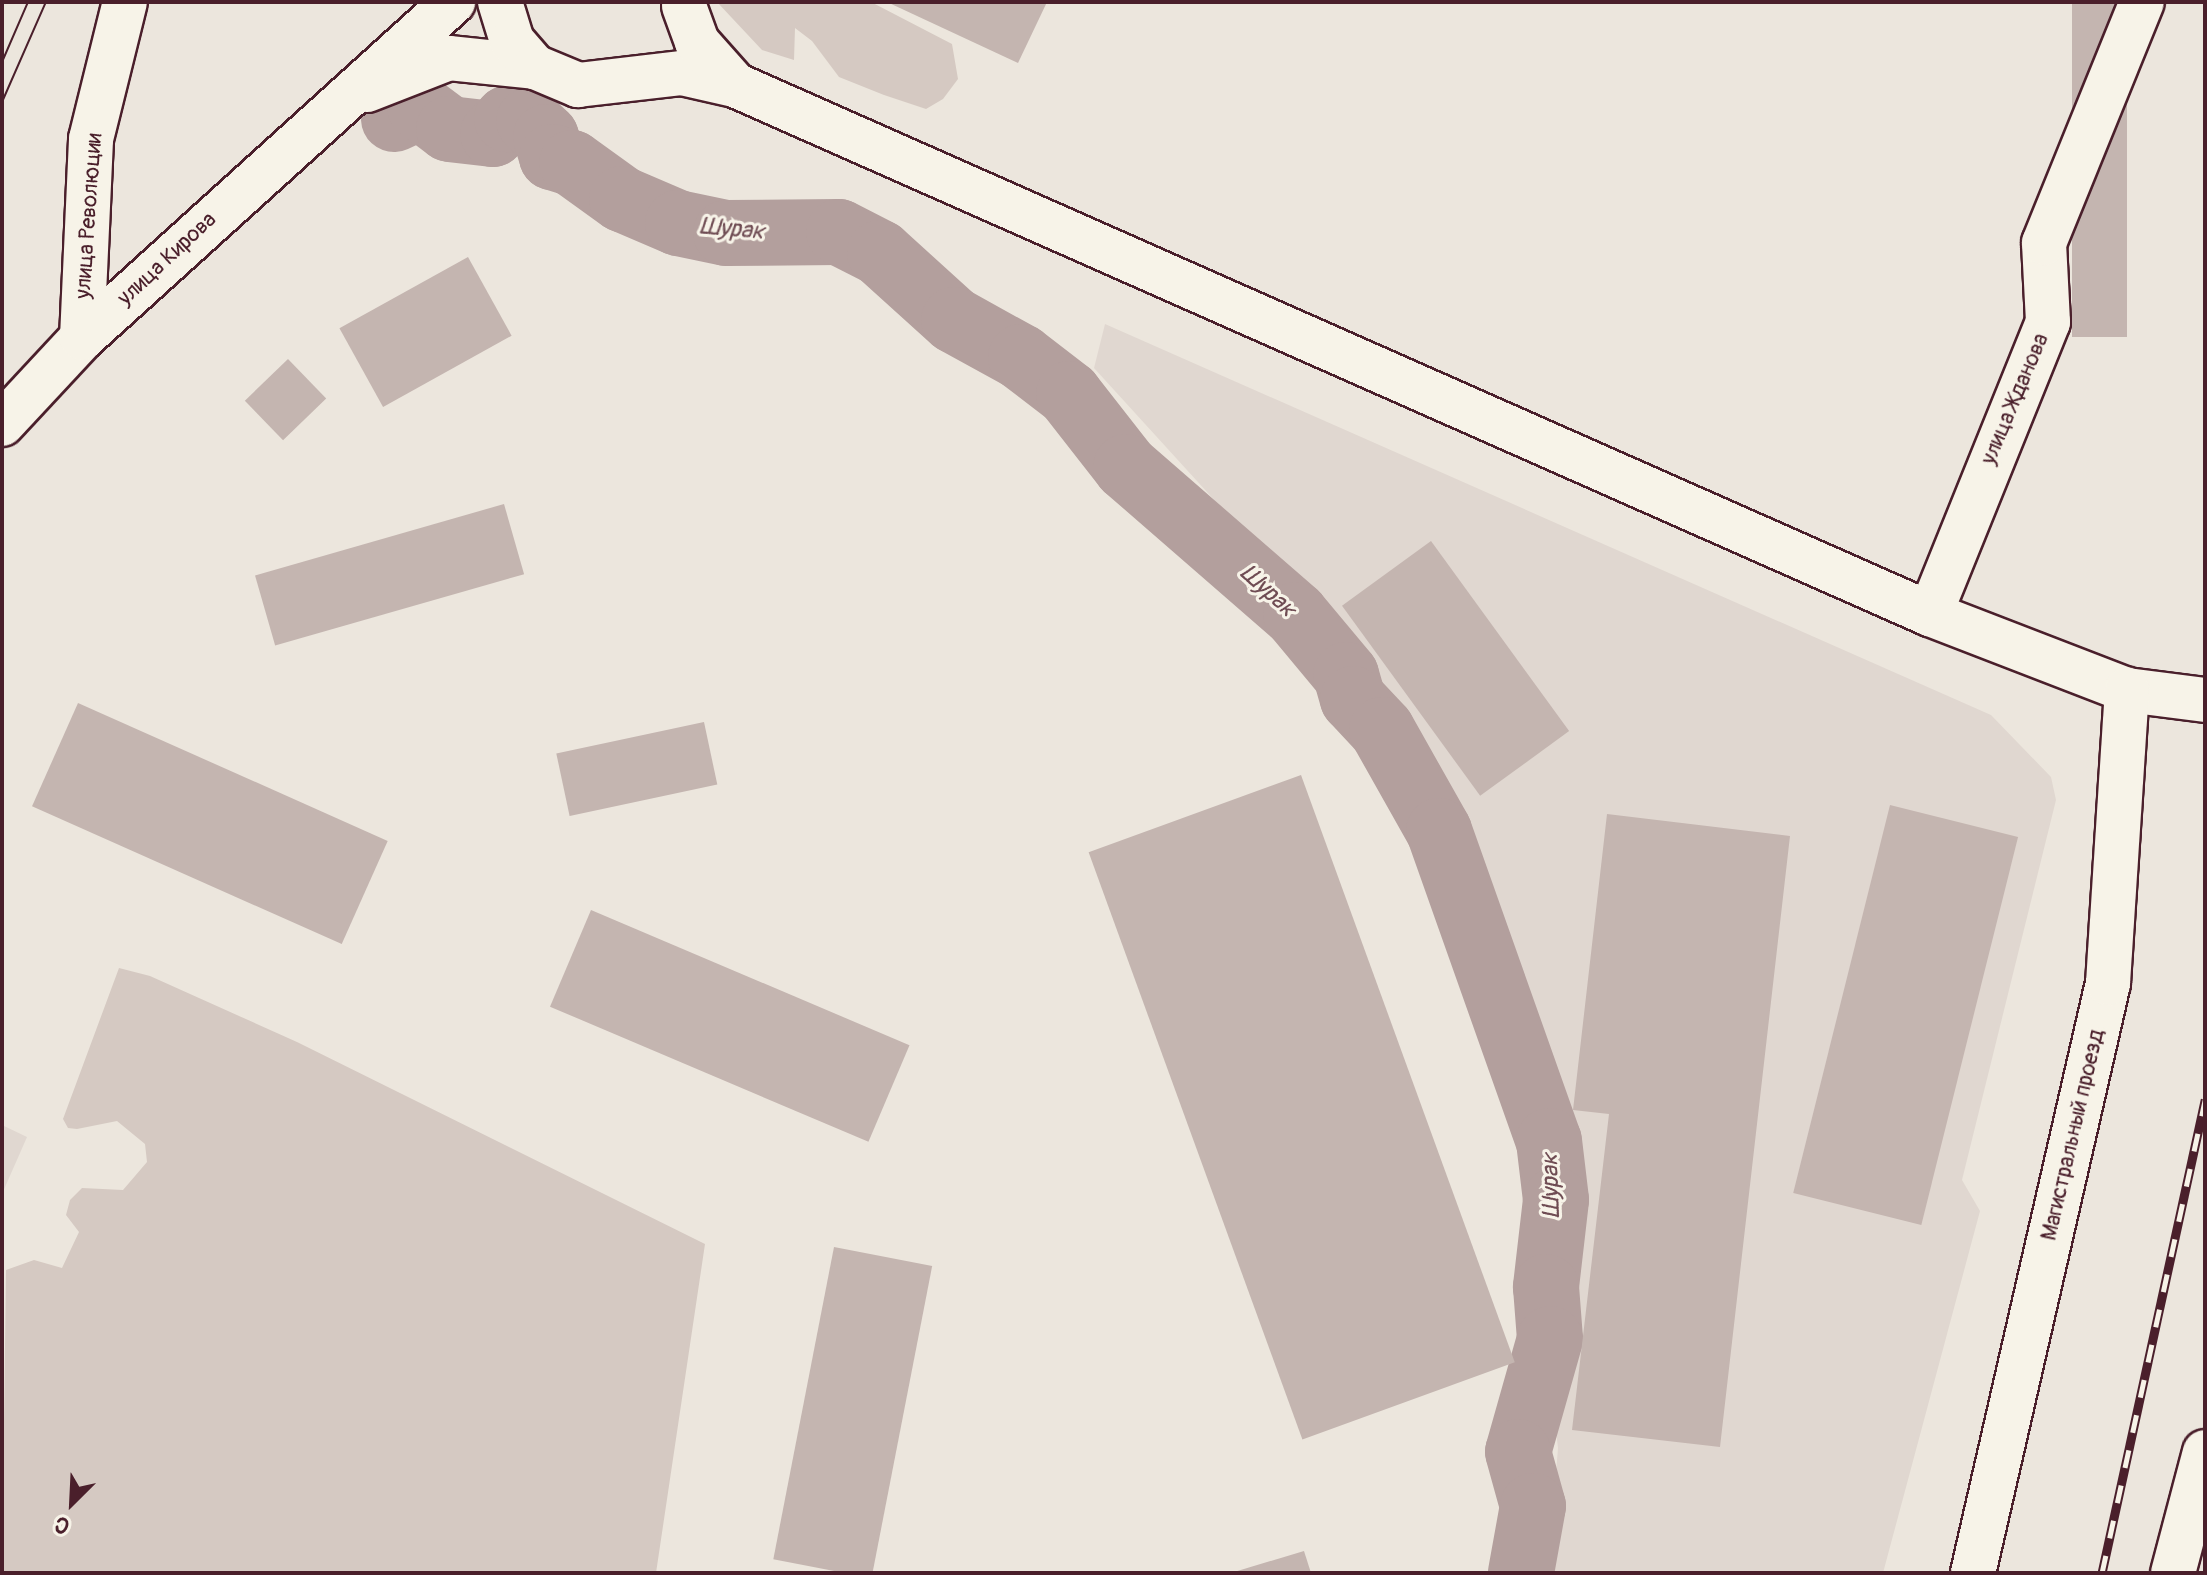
<!DOCTYPE html>
<meta charset="utf-8">
<style>
body{margin:0}
#map{position:relative;width:2207px;height:1575px;overflow:hidden;background:#ece6dd;font-family:Pangolin,sans-serif}
div>[style]{position:absolute}
.built>*{inset:0;background:#e0d7d0}
.green>*{inset:0;background:#d5c9c2}
.river>*{height:66px;margin:-33px;padding:0 33px;transform-origin:33px;border-radius:33px;background:#b39f9d}
.building>*{inset:0;background:#c4b5b0;transform-origin:0 0}
.roads{filter:drop-shadow(2px 0 #4a1f2b) drop-shadow(-2px 0 #4a1f2b) drop-shadow(0 2px #4a1f2b) drop-shadow(0 -2px #4a1f2b)}
.minor>*{height:44px;margin:-22px;padding:0 22px;transform-origin:22px;border-radius:22px;background:#f7f3e8}
.major>*{height:44px;margin:-22px;padding:0 22px;transform-origin:22px;border-radius:22px;background:#f7f3e8}
.tram>*{height:2px;margin:-1px;padding:0 1px;transform-origin:1px;border-radius:1px;background:#4a1f2b}
.rail>*{height:9px;margin-top:-4.5px;transform-origin:0;background:repeating-linear-gradient(90deg,#f7f3e8 0 18px,#4a1f2b 0 36px);box-sizing:border-box;border-block:2px solid #4a1f2b}
span{translate:-50% -50%;white-space:nowrap;text-align:center;line-height:1.15;-webkit-text-stroke:6px #f7f3e8;paint-order:stroke}
.street-label{font-size:22px;color:#4a1f2b}
.water-label{font-size:24px;color:#6f4c53;font-style:italic}
.frame{position:absolute;inset:0;border:4px solid #4a1f2b;pointer-events:none}
.north{position:absolute;left:32px;top:1463px;width:80px;height:80px;-webkit-text-stroke:6px #f7f3e8;paint-order:stroke;rotate:204deg;font-size:22px;font-weight:700;line-height:32px;text-align:center;color:#4a1f2b}
.north::after{content:'';display:block;margin:auto;width:28px;height:36px;background:#4a1f2b;clip-path:polygon(50% 0,100% 100%,50% 72%,0 100%)}
</style>
<div id="map">
<div class="built">
<div style="clip-path:polygon(1105px 324px,1991px 715px,2051px 777px,2056px 800px,1962px 1180px,1980px 1211px,1883px 1573px,1548px 1573px,1558px 1448px,1552px 1397px,1570px 1231px,1566px 1164px,1468px 864px,1374px 692px,1279px 571px,1094px 368px)"></div>
<div style="clip-path:polygon(2px 1125px,27px 1137px,2px 1194px)"></div>
</div>
<div class="green">
<div style="clip-path:polygon(717px 2px,871px 2px,952px 44px,958px 79px,943px 99px,926px 109px,884px 95px,839px 77px,812px 41px,795px 28px,794px 60px,762px 50px)"></div>
<div style="clip-path:polygon(119px 968px,150px 976px,297px 1042px,705px 1244px,656px 1573px,2px 1573px,6px 1270px,34px 1260px,62px 1268px,79px 1232px,66px 1215px,70px 1200px,82px 1188px,123px 1190px,147px 1162px,145px 1144px,117px 1121px,77px 1129px,68px 1128px,63px 1119px)"></div>
</div>
<div class="river">
<div style="left:394px;top:119px;width:29px;rotate:-25deg"></div>
<div style="left:420px;top:107px;width:36px;rotate:37deg"></div>
<div style="left:449px;top:129px;width:44px;rotate:6.5deg"></div>
<div style="left:493px;top:134px;width:21px;rotate:-47deg"></div>
<div style="left:507px;top:119px;width:22px;rotate:5deg"></div>
<div style="left:529px;top:121px;width:23px;rotate:43deg"></div>
<div style="left:546px;top:137px;width:21px;rotate:73deg"></div>
<div style="left:552px;top:157px;width:21px;rotate:17deg"></div>
<div style="left:572px;top:163px;width:62px;rotate:35.8deg"></div>
<div style="left:622px;top:199px;width:61px;rotate:23.2deg"></div>
<div style="left:678px;top:223px;width:49px;rotate:11.8deg"></div>
<div style="left:726px;top:233px;width:113px;rotate:-0.5deg"></div>
<div style="left:839px;top:232px;width:46px;rotate:27.1deg"></div>
<div style="left:880px;top:253px;width:100px;rotate:42.2deg"></div>
<div style="left:954px;top:320px;width:77px;rotate:28.9deg"></div>
<div style="left:1021px;top:357px;width:61px;rotate:37.6deg"></div>
<div style="left:1069px;top:394px;width:93px;rotate:52deg"></div>
<div style="left:1126px;top:467px;width:225px;rotate:41deg"></div>
<div style="left:1296px;top:615px;width:78px;rotate:50.2deg"></div>
<div style="left:1346px;top:675px;width:25px;rotate:74deg"></div>
<div style="left:1353px;top:699px;width:42px;rotate:46.9deg"></div>
<div style="left:1382px;top:730px;width:116px;rotate:60.6deg"></div>
<div style="left:1439px;top:831px;width:329px;rotate:70.5deg"></div>
<div style="left:1549px;top:1141px;width:59px;rotate:83.2deg"></div>
<div style="left:1556px;top:1200px;width:88px;rotate:96.6deg"></div>
<div style="left:1546px;top:1287px;width:52px;rotate:85.6deg"></div>
<div style="left:1550px;top:1339px;width:117px;rotate:105.8deg"></div>
<div style="left:1518px;top:1452px;width:56px;rotate:74.5deg"></div>
<div style="left:1533px;top:1506px;width:68px;rotate:100.2deg"></div>
</div>
<div class="building">
<div style="clip-path:polygon(887px 2px,1047px 2px,1018px 63px)"></div>
<div style="left:2072px;top:2px;width:55px;height:335px"></div>
<div style="left:468px;top:257px;width:90px;height:147px;rotate:61deg"></div>
<div style="left:288px;top:359px;width:55px;height:60px;rotate:46deg"></div>
<div style="left:504px;top:504px;width:73px;height:259px;rotate:74deg"></div>
<div style="left:1431px;top:541px;width:235px;height:110px;rotate:54deg"></div>
<div style="left:78px;top:703px;width:339px;height:113px;rotate:24deg"></div>
<div style="left:704px;top:722px;width:64px;height:151px;rotate:78deg"></div>
<div style="left:1301px;top:775px;width:625px;height:226px;rotate:70deg"></div>
<div style="left:1890px;top:805px;width:132px;height:400px;rotate:14deg"></div>
<div style="clip-path:polygon(1607px 814px,1790px 836px,1720px 1447px,1572px 1430px,1609px 1114px,1573px 1110px)"></div>
<div style="left:591px;top:910px;width:346px;height:105px;rotate:23deg"></div>
<div style="left:834px;top:1247px;width:100px;height:318px;rotate:11deg"></div>
<div style="clip-path:polygon(1304px 1551px,1311px 1573px,1234px 1573px,1234px 1572px)"></div>
</div>
<div class="roads">
<div class="minor">
<div style="left:367px;top:90px;width:88px;rotate:-21.3deg"></div>
<div style="left:449px;top:58px;width:86px;rotate:6deg"></div>
<div style="left:82px;top:338px;width:199px;rotate:-87.4deg"></div>
<div style="left:91px;top:139px;width:141px;rotate:-76.1deg"></div>
<div style="left:2px;top:424px;width:117px;rotate:-47.1deg"></div>
<div style="left:82px;top:338px;width:501px;rotate:-42.17deg"></div>
<div style="left:1930px;top:614px;width:315px;rotate:-68deg"></div>
<div style="left:2048px;top:322px;width:79px;rotate:-92.9deg"></div>
<div style="left:2044px;top:243px;width:260px;rotate:-67.9deg"></div>
<div style="left:2173px;top:1573px;width:125px;rotate:-75.2deg"></div>
</div>
<div class="major">
<div style="left:500px;top:2px;width:41px;rotate:72.9deg"></div>
<div style="left:512px;top:41px;width:35px;rotate:49deg"></div>
<div style="left:535px;top:67px;width:47px;rotate:22.7deg"></div>
<div style="left:578px;top:85px;width:105px;rotate:-6.6deg"></div>
<div style="left:682px;top:73px;width:54px;rotate:12.8deg"></div>
<div style="left:735px;top:85px;width:1307px;rotate:23.88deg"></div>
<div style="left:1930px;top:614px;width:211px;rotate:21.1deg"></div>
<div style="left:2127px;top:690px;width:79px;rotate:7.3deg"></div>
<div style="left:684px;top:6px;width:38px;rotate:70deg"></div>
<div style="left:697px;top:42px;width:57px;rotate:48.5deg"></div>
<div style="left:1973px;top:1573px;width:605px;rotate:-77.11deg"></div>
<div style="left:2108px;top:983px;width:294px;rotate:-86.3deg"></div>
</div>
</div>
<div class="tram">
<div style="left:2px;top:62px;width:65px;rotate:-66.6deg"></div>
<div style="left:2px;top:102px;width:109px;rotate:-66.3deg"></div>
</div>
<div class="rail">
<div style="left:2102px;top:1573px;width:485px;rotate:-77.7deg"></div>
</div>
<div class="street-label">
<span style="left:89px;top:216px;rotate:-86deg">улица Революции</span>
<span style="left:167px;top:259px;rotate:-43deg">улица Кирова</span>
<span style="left:2015px;top:399px;rotate:-67deg">улица Жданова</span>
<span style="left:2073px;top:1135px;rotate:-77deg">Магистральный проезд</span>
</div>
<div class="water-label">
<span style="left:732px;top:229px;rotate:5deg">Шурак</span>
<span style="left:1268px;top:591px;rotate:42deg">Шурак</span>
<span style="left:1551px;top:1186px;rotate:-92deg">Шурак</span>
</div>
<div class="frame"></div>
<div class="north">С</div>
</div>
